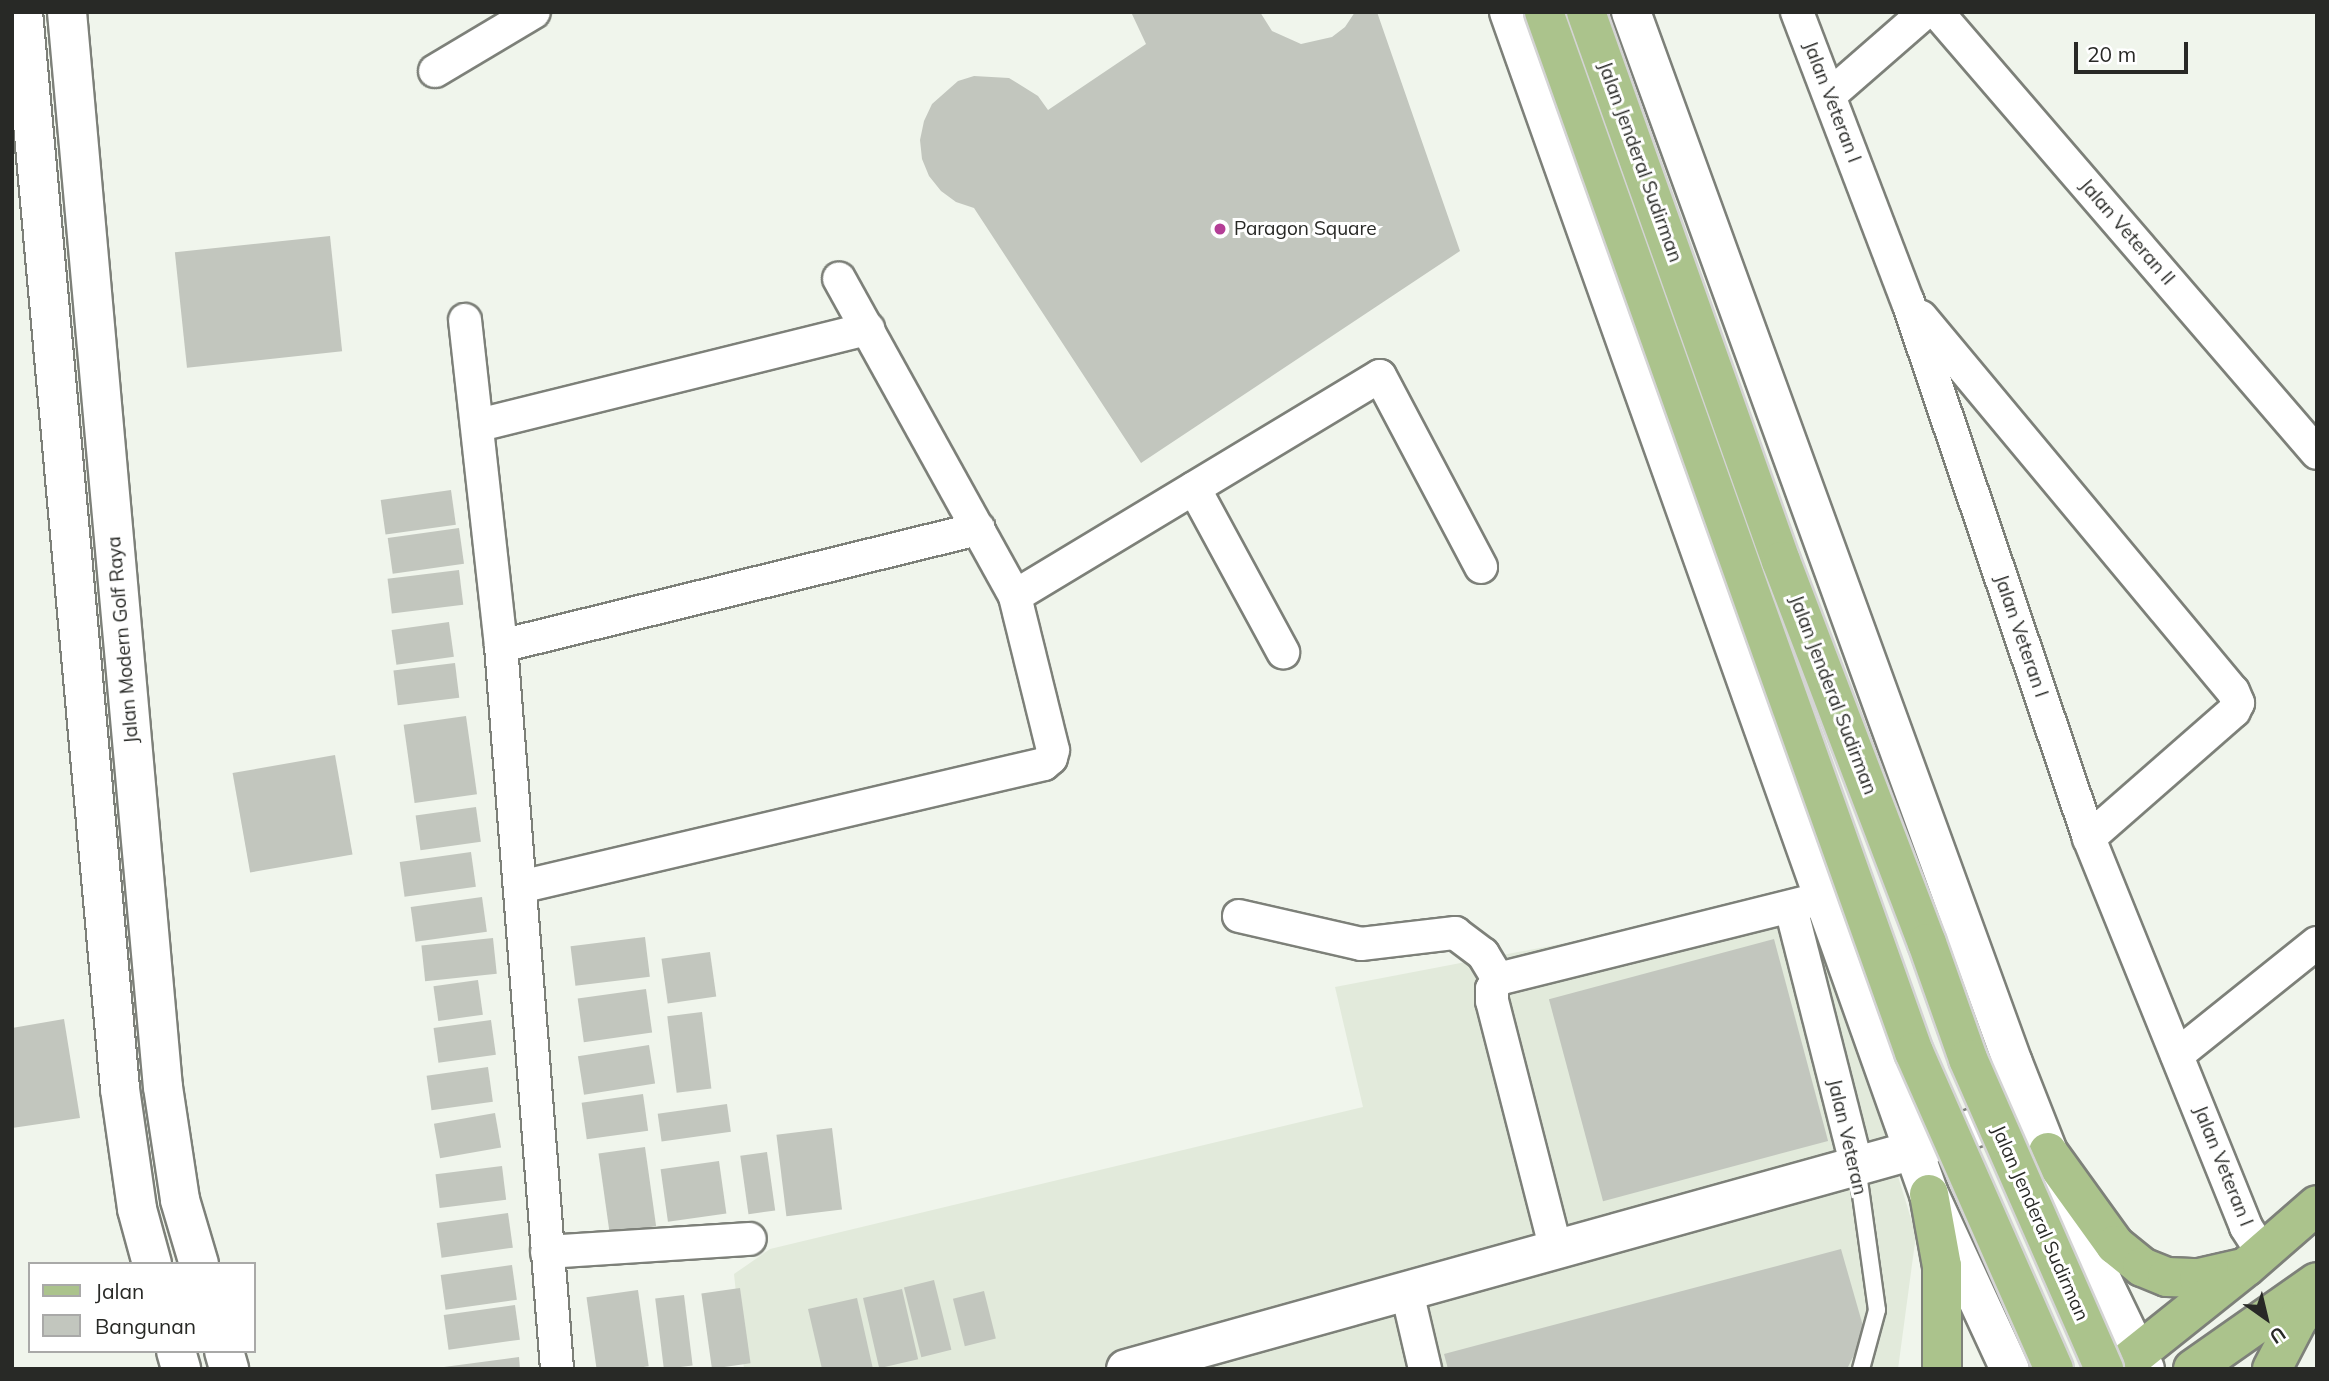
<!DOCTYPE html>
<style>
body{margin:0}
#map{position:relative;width:2329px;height:1381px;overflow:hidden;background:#f0f5ec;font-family:Mulish,sans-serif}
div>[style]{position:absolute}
.built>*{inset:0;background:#e2eadb}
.building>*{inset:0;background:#c2c6be;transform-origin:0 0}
.roads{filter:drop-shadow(2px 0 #7d8079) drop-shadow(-2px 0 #7d8079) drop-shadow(0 2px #7d8079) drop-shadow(0 -2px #7d8079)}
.service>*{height:16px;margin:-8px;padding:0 8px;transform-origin:8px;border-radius:8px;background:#fff}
.minor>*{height:32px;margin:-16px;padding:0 16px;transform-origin:16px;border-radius:16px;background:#fff}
.tertiary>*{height:38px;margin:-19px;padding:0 19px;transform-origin:19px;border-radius:19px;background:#fff}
.primary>*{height:38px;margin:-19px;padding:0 19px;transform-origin:19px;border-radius:19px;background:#abc38c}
.bridges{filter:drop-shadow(2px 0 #d4d4d4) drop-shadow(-2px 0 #d4d4d4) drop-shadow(0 2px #d4d4d4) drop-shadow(0 -2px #d4d4d4)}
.primary-bridge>*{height:38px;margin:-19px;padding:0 19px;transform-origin:19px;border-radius:19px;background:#abc38c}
.dots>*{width:19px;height:19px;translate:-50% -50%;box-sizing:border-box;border:4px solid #fff;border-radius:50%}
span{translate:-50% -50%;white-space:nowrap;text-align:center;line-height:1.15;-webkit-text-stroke:6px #fff;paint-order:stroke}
.street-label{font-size:19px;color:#282926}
.poi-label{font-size:19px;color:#282926}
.left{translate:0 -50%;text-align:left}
.frame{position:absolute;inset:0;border:14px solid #282926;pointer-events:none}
.legend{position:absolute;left:28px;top:1262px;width:228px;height:91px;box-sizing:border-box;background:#fff;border:2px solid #a9a9a8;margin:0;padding:9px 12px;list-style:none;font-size:21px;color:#282926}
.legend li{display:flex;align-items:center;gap:14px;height:35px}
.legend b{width:35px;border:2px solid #a9a9a8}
.north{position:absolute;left:2231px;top:1283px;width:70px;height:70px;-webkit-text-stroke:5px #fff;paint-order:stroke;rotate:146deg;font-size:19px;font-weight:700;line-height:28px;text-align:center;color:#282926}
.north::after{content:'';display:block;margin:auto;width:24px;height:32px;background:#282926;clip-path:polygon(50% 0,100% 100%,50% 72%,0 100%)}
.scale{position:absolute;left:2074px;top:42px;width:114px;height:32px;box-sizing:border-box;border:4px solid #282926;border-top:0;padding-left:9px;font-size:21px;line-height:24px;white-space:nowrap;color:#282926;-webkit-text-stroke:5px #fff;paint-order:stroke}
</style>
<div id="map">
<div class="built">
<div style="clip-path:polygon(1812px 896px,1916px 1235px,1898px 1369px,744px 1369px,734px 1274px,770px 1249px,1363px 1107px,1335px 987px)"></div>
</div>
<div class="building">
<div style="clip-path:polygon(1131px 12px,1260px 12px,1272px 31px,1301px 44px,1332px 37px,1345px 27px,1355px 12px,1377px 12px,1460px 251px,1141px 463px,974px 208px,956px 202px,941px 191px,929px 176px,922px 159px,920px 140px,924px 121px,932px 104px,958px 81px,974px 76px,1009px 78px,1038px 96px,1048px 110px,1146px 44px)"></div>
<div style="left:330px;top:236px;width:116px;height:156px;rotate:84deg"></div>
<div style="left:451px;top:490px;width:35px;height:71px;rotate:82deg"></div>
<div style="left:459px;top:528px;width:36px;height:72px;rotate:82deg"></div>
<div style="left:459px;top:570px;width:35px;height:72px;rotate:83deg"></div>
<div style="left:449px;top:622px;width:35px;height:58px;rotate:82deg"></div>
<div style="left:455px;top:663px;width:35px;height:62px;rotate:83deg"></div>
<div style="left:466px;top:716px;width:79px;height:63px;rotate:82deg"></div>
<div style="left:335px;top:755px;width:101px;height:104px;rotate:80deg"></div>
<div style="left:476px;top:807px;width:35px;height:61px;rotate:82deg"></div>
<div style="left:471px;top:852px;width:35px;height:72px;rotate:82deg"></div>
<div style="left:482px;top:897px;width:35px;height:72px;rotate:82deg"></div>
<div style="left:645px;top:937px;width:40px;height:75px;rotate:83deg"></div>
<div style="left:493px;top:938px;width:36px;height:72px;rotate:84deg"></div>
<div style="left:1774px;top:939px;width:209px;height:233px;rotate:75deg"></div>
<div style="left:710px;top:952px;width:45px;height:49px;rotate:82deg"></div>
<div style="left:478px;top:980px;width:35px;height:45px;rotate:82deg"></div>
<div style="left:646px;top:989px;width:44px;height:69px;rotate:82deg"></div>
<div style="left:702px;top:1012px;width:77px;height:35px;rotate:83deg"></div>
<div style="clip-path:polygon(64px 1019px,80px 1118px,12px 1128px,12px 1028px)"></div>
<div style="left:491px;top:1020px;width:35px;height:58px;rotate:82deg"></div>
<div style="left:649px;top:1045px;width:39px;height:72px;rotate:81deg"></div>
<div style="left:488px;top:1067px;width:35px;height:62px;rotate:82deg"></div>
<div style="left:643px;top:1094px;width:37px;height:62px;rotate:82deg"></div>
<div style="left:727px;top:1104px;width:28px;height:70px;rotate:82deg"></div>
<div style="left:495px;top:1113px;width:35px;height:62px;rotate:80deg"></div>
<div style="left:832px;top:1128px;width:82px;height:56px;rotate:83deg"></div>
<div style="left:645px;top:1147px;width:80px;height:47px;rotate:82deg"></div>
<div style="left:767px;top:1152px;width:59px;height:27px;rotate:82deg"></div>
<div style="left:719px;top:1161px;width:53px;height:59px;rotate:82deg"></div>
<div style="left:502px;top:1166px;width:34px;height:67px;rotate:83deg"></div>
<div style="left:508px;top:1213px;width:35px;height:72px;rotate:82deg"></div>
<div style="clip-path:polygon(1841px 1249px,1865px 1333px,1847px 1369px,1448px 1369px,1444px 1354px)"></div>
<div style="left:512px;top:1265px;width:35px;height:72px;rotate:82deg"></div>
<div style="left:934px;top:1280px;width:72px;height:31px;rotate:76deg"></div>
<div style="left:740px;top:1288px;width:76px;height:39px;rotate:82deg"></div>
<div style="left:902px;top:1289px;width:72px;height:40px;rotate:77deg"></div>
<div style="left:638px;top:1290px;width:77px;height:52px;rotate:82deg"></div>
<div style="left:984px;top:1291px;width:49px;height:32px;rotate:76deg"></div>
<div style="left:684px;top:1295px;width:71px;height:29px;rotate:83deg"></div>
<div style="clip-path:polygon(857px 1298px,873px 1369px,822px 1369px,808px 1309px)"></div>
<div style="left:515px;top:1305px;width:35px;height:72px;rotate:82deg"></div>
<div style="clip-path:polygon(519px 1357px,520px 1369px,445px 1369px,444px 1367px)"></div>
</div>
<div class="roads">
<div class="service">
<div style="left:1857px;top:1166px;width:145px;rotate:82.1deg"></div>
<div style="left:1877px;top:1310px;width:61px;rotate:105.2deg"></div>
</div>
<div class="minor">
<div style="left:1797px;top:12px;width:311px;rotate:69.1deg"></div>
<div style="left:1908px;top:302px;width:566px;rotate:71.34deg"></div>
<div style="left:2089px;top:838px;width:419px;rotate:68deg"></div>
<div style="left:2246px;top:1227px;width:31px;rotate:57deg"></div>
<div style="left:1937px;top:12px;width:582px;rotate:49.25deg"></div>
<div style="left:435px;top:71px;width:115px;rotate:-30.8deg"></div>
<div style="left:1830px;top:95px;width:126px;rotate:-41.1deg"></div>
<div style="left:1921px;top:317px;width:487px;rotate:50.2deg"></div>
<div style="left:2233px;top:691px;width:13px;rotate:67deg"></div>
<div style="left:2238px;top:703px;width:9px;rotate:117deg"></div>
<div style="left:2234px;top:711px;width:193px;rotate:138.8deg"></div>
<div style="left:465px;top:320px;width:328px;rotate:83.7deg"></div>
<div style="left:501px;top:646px;width:725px;rotate:85.57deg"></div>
<div style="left:479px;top:425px;width:401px;rotate:-13.9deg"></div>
<div style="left:1194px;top:488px;width:187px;rotate:61.5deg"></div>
<div style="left:1015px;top:596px;width:426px;rotate:-31.1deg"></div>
<div style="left:1380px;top:376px;width:216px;rotate:62.1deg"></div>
<div style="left:501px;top:646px;width:492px;rotate:-13.8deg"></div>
<div style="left:520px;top:887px;width:538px;rotate:-13.21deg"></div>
<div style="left:1044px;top:764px;width:9px;rotate:-41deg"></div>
<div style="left:1051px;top:758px;width:8px;rotate:-76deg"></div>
<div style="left:1053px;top:750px;width:159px;rotate:-103.9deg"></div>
<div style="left:1015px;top:596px;width:363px;rotate:-119deg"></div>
<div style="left:1791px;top:908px;width:266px;rotate:75.7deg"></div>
<div style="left:1239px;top:916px;width:125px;rotate:12.9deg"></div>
<div style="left:1361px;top:944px;width:95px;rotate:-6.7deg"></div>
<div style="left:1455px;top:933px;width:35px;rotate:37deg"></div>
<div style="left:1483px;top:954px;width:29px;rotate:59deg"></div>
<div style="left:2177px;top:1055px;width:179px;rotate:-38.7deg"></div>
<div style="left:1556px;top:1250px;width:257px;rotate:-104.4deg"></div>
<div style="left:1492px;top:1001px;width:12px;rotate:-90deg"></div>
<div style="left:1492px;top:989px;width:12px;rotate:-59deg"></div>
<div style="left:1498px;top:979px;width:335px;rotate:-14deg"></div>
<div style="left:547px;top:1252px;width:203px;rotate:-3.7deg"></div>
<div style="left:1407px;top:1292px;width:79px;rotate:76.8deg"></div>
</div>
<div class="tertiary">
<div style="left:23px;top:12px;width:1081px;rotate:84.85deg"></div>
<div style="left:120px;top:1089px;width:121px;rotate:81.9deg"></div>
<div style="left:137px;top:1209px;width:57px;rotate:74.7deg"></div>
<div style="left:67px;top:12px;width:1079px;rotate:84.9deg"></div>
<div style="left:163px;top:1087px;width:114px;rotate:81.4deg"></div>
<div style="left:180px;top:1200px;width:67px;rotate:73.5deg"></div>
<div style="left:1509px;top:12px;width:1254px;rotate:70.44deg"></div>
<div style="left:1929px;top:1194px;width:193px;rotate:65.2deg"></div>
<div style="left:1631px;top:12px;width:1118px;rotate:70.03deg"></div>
<div style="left:2013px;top:1063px;width:193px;rotate:68.5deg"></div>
<div style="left:2084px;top:1243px;width:140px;rotate:64.2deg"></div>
<div style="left:176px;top:1351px;width:19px;rotate:74deg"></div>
<div style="left:224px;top:1351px;width:19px;rotate:74deg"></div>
<div style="left:1126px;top:1369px;width:818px;rotate:-15.53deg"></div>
<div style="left:1914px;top:1150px;width:118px;rotate:-20.3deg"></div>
</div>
<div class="primary">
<div style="left:2048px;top:1152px;width:115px;rotate:54.2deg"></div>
<div style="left:2115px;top:1245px;width:35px;rotate:39deg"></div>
<div style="left:2142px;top:1267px;width:27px;rotate:22deg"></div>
<div style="left:2167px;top:1277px;width:32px;rotate:2deg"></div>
<div style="left:2199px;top:1278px;width:45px;rotate:-12.8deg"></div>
<div style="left:1929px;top:1194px;width:73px;rotate:79.8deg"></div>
<div style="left:1942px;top:1266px;width:103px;rotate:90deg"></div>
<div style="left:2118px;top:1369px;width:164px;rotate:-38.6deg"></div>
<div style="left:2246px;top:1267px;width:94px;rotate:-41.1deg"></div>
<div style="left:2193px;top:1369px;width:151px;rotate:-35.1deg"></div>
<div style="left:2272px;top:1369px;width:56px;rotate:-62.5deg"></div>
<div style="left:2298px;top:1319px;width:31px;rotate:-53deg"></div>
</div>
</div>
<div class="bridges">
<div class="primary-bridge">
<div style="left:1544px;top:12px;width:1104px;rotate:70.42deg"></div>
<div style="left:1914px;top:1052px;width:347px;rotate:66.2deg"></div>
<div style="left:1586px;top:12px;width:583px;rotate:70.45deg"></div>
<div style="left:1781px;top:561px;width:409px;rotate:69.1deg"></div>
<div style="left:1927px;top:943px;width:123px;rotate:70.5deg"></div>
<div style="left:1968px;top:1059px;width:339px;rotate:66.3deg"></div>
</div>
</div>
<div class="dots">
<div style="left:1220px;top:229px;background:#b43e96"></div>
</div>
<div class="street-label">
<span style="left:1832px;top:102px;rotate:69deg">Jalan Veteran I</span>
<span style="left:1640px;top:162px;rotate:70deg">Jalan Jenderal Sudirman</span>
<span style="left:2127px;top:232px;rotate:49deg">Jalan Veteran II</span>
<span style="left:2021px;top:636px;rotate:71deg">Jalan Veteran I</span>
<span style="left:123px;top:640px;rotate:-95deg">Jalan Modern Golf Raya</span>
<span style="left:1833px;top:695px;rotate:69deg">Jalan Jenderal Sudirman</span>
<span style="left:1847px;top:1137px;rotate:77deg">Jalan Veteran</span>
<span style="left:2223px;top:1166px;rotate:68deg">Jalan Veteran I</span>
<span style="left:2040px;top:1223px;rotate:66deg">Jalan Jenderal Sudirman</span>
</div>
<div class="poi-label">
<span class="left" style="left:1234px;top:229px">Paragon Square</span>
</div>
<div class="frame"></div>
<ul class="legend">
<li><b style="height:9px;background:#abc38c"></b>Jalan</li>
<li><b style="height:19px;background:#c2c6be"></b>Bangunan</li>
</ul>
<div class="north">U</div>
<div class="scale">20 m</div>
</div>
